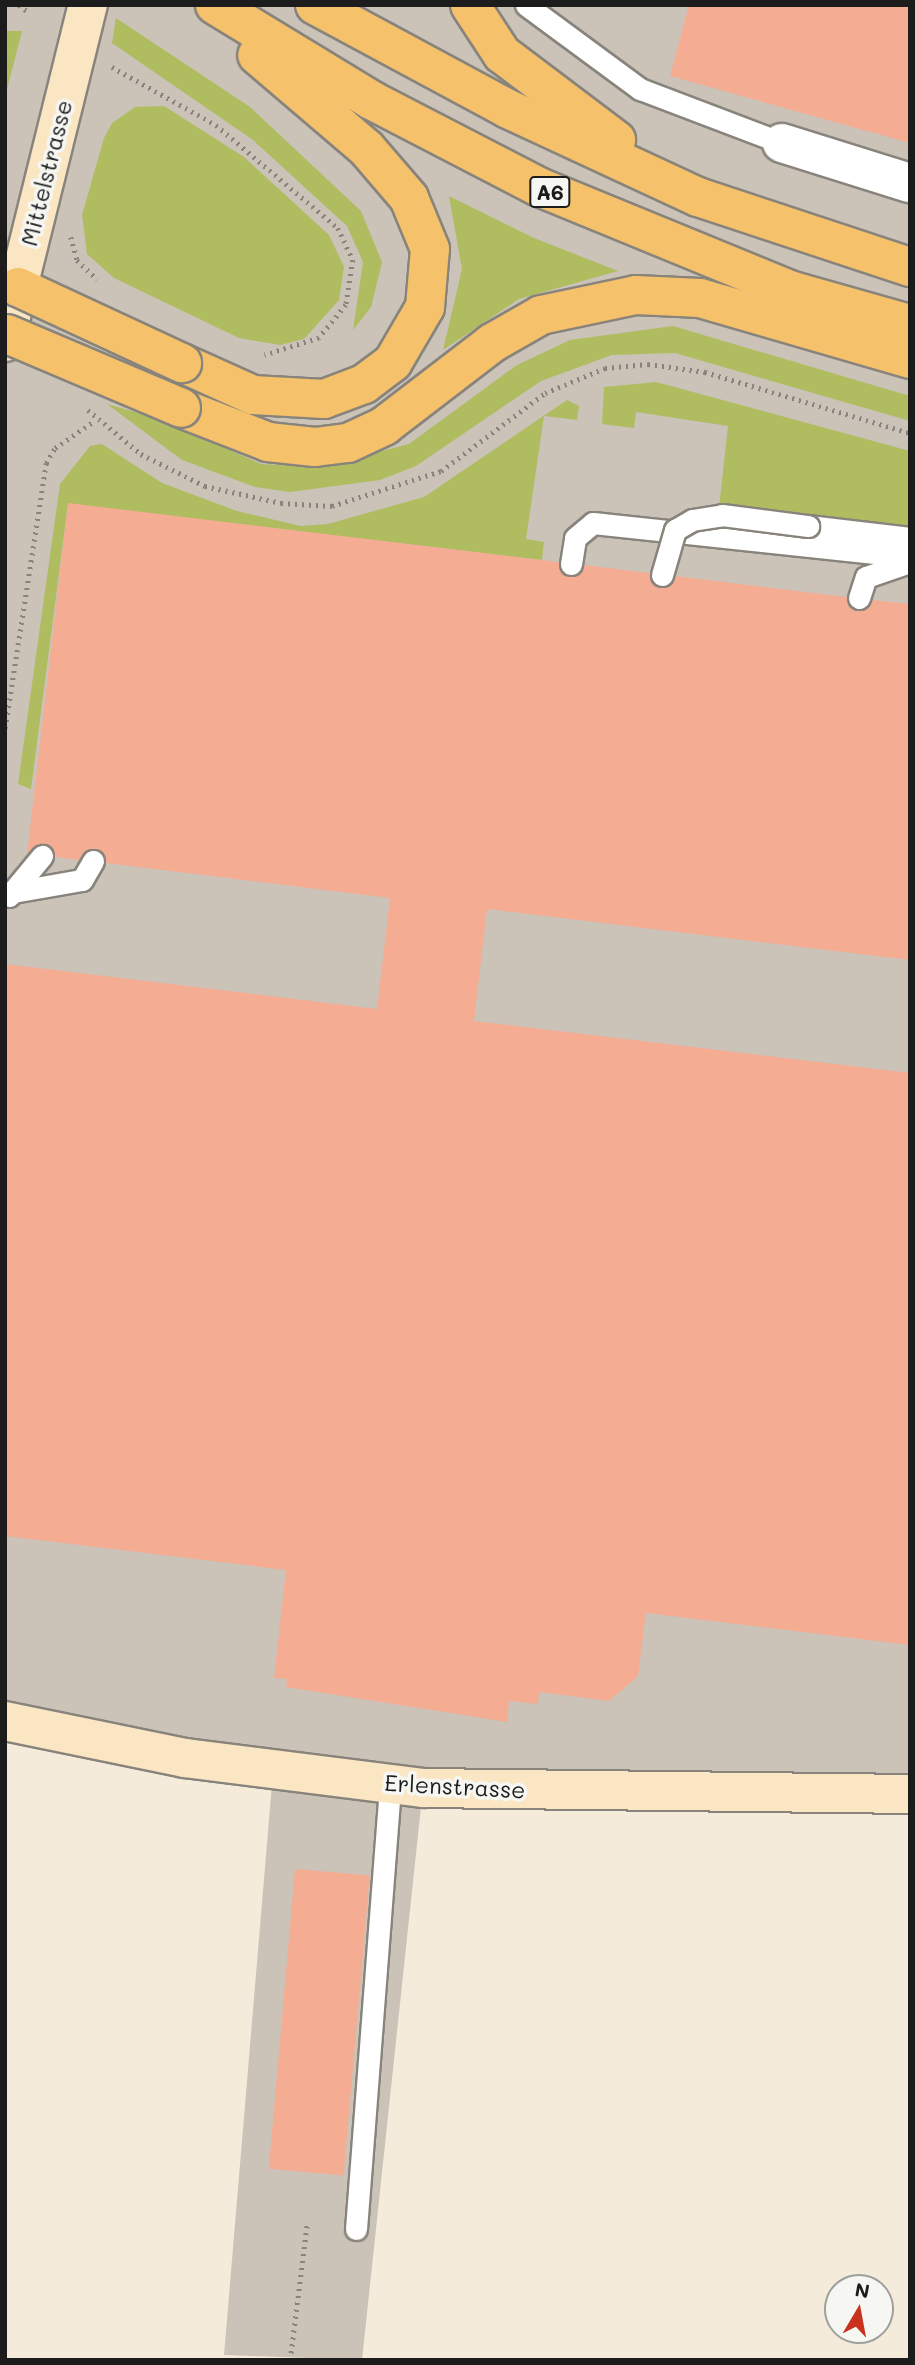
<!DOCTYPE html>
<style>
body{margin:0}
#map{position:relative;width:915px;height:2365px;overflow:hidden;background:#f4ebdb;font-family:Mali,sans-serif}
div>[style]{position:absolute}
.industrial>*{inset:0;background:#cbc2b8}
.green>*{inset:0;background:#afbd60}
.building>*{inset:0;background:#f4ac93;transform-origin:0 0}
.path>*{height:4.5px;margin-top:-2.25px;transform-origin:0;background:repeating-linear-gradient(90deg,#88847c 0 2px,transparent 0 7px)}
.roads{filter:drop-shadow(2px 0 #88847c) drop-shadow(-2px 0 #88847c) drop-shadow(0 2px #88847c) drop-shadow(0 -2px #88847c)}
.lane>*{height:21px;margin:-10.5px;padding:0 10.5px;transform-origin:10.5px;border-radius:10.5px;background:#fff}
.street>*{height:38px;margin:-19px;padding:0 19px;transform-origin:19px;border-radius:19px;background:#fff}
.secondary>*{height:38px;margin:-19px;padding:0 19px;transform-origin:19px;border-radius:19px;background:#fbe6c4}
.highway>*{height:38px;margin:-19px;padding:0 19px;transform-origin:19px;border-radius:19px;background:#f5c16b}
.path-bridge>*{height:4.5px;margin-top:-2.25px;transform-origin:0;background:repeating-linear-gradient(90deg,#88847c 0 2px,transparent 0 7px)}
.bridges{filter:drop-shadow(2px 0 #88847c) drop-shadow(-2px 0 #88847c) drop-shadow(0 2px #88847c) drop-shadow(0 -2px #88847c)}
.lane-bridge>*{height:21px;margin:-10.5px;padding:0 10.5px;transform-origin:10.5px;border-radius:10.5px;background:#fff}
.secondary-bridge>*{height:38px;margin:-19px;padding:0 19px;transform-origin:19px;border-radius:19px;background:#fbe6c4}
.highway-bridge>*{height:38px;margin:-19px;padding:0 19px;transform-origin:19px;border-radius:19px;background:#f5c16b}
span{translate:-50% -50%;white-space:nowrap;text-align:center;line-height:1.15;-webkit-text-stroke:7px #f6f6f2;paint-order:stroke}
.shield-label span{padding:2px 5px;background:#f6f6f2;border:2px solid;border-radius:5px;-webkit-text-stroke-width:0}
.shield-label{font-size:21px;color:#1c1c1c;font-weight:700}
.street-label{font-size:23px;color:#1c1c1c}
.frame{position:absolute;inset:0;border:7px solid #1c1c1c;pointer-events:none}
.north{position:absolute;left:824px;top:2274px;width:70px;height:70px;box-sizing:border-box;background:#f6f6f2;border:2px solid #9f9f9c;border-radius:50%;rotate:10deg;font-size:19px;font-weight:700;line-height:28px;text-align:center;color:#1c1c1c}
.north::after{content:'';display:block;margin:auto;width:24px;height:32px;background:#c8321e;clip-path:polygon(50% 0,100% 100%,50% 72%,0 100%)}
</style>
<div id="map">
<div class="industrial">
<div style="clip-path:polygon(5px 5px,910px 5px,910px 1794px,423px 1788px,362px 2360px,224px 2355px,273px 1772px,5px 1721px)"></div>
</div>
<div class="green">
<div style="clip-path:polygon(116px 18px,250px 107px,361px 211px,382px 262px,371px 307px,353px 330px,363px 262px,347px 226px,253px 140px,112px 43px)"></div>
<div style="clip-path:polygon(5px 31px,22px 31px,5px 97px)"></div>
<div style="clip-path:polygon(164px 106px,244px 157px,329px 235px,344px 267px,339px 300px,304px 339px,280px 345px,239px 338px,114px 278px,87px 254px,82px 215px,104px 138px,112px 123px,135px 107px)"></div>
<div style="clip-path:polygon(449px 196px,534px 238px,618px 271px,519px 299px,443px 350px,462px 269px)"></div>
<div style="clip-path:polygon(673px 326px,910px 396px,910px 421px,675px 353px,612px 355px,541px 381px,416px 466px,380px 480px,290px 492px,255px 487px,182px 460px,107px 404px,159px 419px,261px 464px,321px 467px,409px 444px,517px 365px,570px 340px)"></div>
<div style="clip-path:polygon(656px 382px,910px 451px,910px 530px,719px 508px,728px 426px,636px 412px,634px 428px,602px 424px,604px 387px)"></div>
<div style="clip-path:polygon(567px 400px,579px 406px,577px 420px,544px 416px,526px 539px,544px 542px,542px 560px,68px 504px,31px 789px,18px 784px,60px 484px,90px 446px,102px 444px,162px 483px,237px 511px,301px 526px,328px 524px,424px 497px)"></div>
</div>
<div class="building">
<div style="clip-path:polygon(689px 5px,910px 5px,910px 143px,670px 76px)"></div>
<div style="clip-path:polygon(68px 503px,558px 562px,570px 577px,584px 565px,649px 573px,659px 588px,675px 576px,846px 597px,856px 611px,872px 600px,910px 604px,910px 960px,487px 909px,474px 1021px,910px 1073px,910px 1645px,646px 1613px,638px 1676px,609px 1701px,539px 1692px,538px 1704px,509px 1701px,507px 1722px,286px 1687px,287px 1679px,274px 1678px,286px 1570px,5px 1536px,5px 964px,377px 1009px,390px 898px,106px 863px,94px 848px,79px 860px,55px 857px,43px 843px,27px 854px)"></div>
<div style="left:295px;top:1869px;width:75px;height:301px;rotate:5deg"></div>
</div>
<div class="path">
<div style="left:19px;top:5px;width:10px;rotate:37deg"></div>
<div style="left:112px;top:67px;width:119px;rotate:29.1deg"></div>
<div style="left:216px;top:125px;width:160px;rotate:40.2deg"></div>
<div style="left:338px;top:228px;width:35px;rotate:65deg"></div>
<div style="left:353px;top:260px;width:46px;rotate:98.8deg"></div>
<div style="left:346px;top:305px;width:43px;rotate:129.3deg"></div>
<div style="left:319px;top:338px;width:57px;rotate:162.5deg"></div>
<div style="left:88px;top:410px;width:69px;rotate:39.7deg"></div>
<div style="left:141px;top:454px;width:72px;rotate:26.6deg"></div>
<div style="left:205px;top:486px;width:78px;rotate:12.6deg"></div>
<div style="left:281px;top:503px;width:51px;rotate:3.4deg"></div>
<div style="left:332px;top:506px;width:114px;rotate:-17.8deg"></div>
<div style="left:441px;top:471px;width:130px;rotate:-36.9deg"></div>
<div style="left:545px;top:393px;width:65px;rotate:-22.6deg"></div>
<div style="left:605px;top:368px;width:43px;rotate:-5.3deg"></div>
<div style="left:648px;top:364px;width:58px;rotate:8deg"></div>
<div style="left:705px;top:372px;width:214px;rotate:16.6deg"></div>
<div style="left:5px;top:728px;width:268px;rotate:-81.2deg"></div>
<div style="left:46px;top:463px;width:17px;rotate:-59deg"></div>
<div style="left:55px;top:448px;width:47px;rotate:-34.7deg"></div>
<div style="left:290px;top:2360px;width:137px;rotate:-82.9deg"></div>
</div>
<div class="roads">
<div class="lane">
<div style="left:526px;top:5px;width:142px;rotate:36.4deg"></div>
<div style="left:640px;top:89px;width:152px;rotate:20.8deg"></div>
<div style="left:808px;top:526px;width:103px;rotate:6.7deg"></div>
<div style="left:571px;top:564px;width:26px;rotate:-81deg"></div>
<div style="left:575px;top:538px;width:23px;rotate:-40deg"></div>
<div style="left:593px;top:523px;width:319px;rotate:6.1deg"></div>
<div style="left:859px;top:598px;width:22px;rotate:-72deg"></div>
<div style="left:866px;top:577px;width:46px;rotate:-18.8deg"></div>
<div style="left:13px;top:892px;width:70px;rotate:-9.9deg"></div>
<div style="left:82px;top:880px;width:22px;rotate:-60deg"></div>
<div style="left:9px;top:896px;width:52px;rotate:-50.5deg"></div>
<div style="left:356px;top:2229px;width:446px;rotate:-85.6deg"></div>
</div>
<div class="street">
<div style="left:782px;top:143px;width:134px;rotate:17.4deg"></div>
</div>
<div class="secondary">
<div style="left:5px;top:342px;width:57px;rotate:-76.7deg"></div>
<div style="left:5px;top:1721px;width:184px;rotate:11.6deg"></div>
<div style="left:185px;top:1758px;width:240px;rotate:7.2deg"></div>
<div style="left:423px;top:1788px;width:487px;rotate:0.7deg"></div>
</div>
<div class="highway">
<div style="left:215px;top:5px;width:183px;rotate:31.3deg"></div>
<div style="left:371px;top:100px;width:189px;rotate:27.4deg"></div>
<div style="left:539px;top:187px;width:274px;rotate:22.3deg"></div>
<div style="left:793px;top:291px;width:122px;rotate:15.8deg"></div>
<div style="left:315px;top:5px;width:217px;rotate:28.3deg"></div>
<div style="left:506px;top:108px;width:212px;rotate:24.9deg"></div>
<div style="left:698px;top:197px;width:223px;rotate:18.3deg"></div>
<div style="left:470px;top:5px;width:59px;rotate:56.9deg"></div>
<div style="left:502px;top:54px;width:143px;rotate:37deg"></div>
<div style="left:182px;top:363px;width:78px;rotate:24.3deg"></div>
<div style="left:253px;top:395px;width:71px;rotate:3.2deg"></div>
<div style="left:324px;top:399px;width:43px;rotate:-20.6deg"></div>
<div style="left:364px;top:384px;width:36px;rotate:-37deg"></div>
<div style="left:393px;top:362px;width:64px;rotate:-59.8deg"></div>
<div style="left:425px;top:307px;width:58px;rotate:-85.1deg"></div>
<div style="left:430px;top:249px;width:55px;rotate:-112.4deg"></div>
<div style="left:409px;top:198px;width:66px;rotate:-130.7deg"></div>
<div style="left:366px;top:148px;width:143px;rotate:-139.5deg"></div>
<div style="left:181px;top:408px;width:93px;rotate:21.3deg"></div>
<div style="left:268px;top:442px;width:47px;rotate:6.1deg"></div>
<div style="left:315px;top:447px;width:33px;rotate:-7deg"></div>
<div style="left:348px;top:443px;width:40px;rotate:-25deg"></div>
<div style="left:384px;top:426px;width:136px;rotate:-37.5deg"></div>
<div style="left:492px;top:343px;width:56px;rotate:-29.7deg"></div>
<div style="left:541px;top:315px;width:97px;rotate:-11.9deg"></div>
<div style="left:636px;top:295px;width:64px;rotate:2.7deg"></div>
<div style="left:700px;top:298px;width:219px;rotate:16.2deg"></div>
</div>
</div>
<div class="path-bridge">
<div style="left:71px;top:237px;width:24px;rotate:75deg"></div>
<div style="left:77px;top:260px;width:28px;rotate:44deg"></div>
</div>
<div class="bridges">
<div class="lane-bridge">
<div style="left:662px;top:575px;width:47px;rotate:-73.9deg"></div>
<div style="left:675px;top:530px;width:20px;rotate:-30deg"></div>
<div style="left:692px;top:520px;width:30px;rotate:-9deg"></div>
<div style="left:722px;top:515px;width:87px;rotate:7.3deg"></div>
</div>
<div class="secondary-bridge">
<div style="left:18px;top:287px;width:291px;rotate:-76.1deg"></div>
</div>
<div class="highway-bridge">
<div style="left:18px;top:287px;width:181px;rotate:24.9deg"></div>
<div style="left:7px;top:334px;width:189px;rotate:23deg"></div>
</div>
</div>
<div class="shield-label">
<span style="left:550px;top:192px">A6</span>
</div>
<div class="street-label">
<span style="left:46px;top:173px;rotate:-76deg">Mittelstrasse</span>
<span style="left:455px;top:1786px;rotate:3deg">Erlenstrasse</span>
</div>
<div class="frame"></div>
<div class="north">N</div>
</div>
